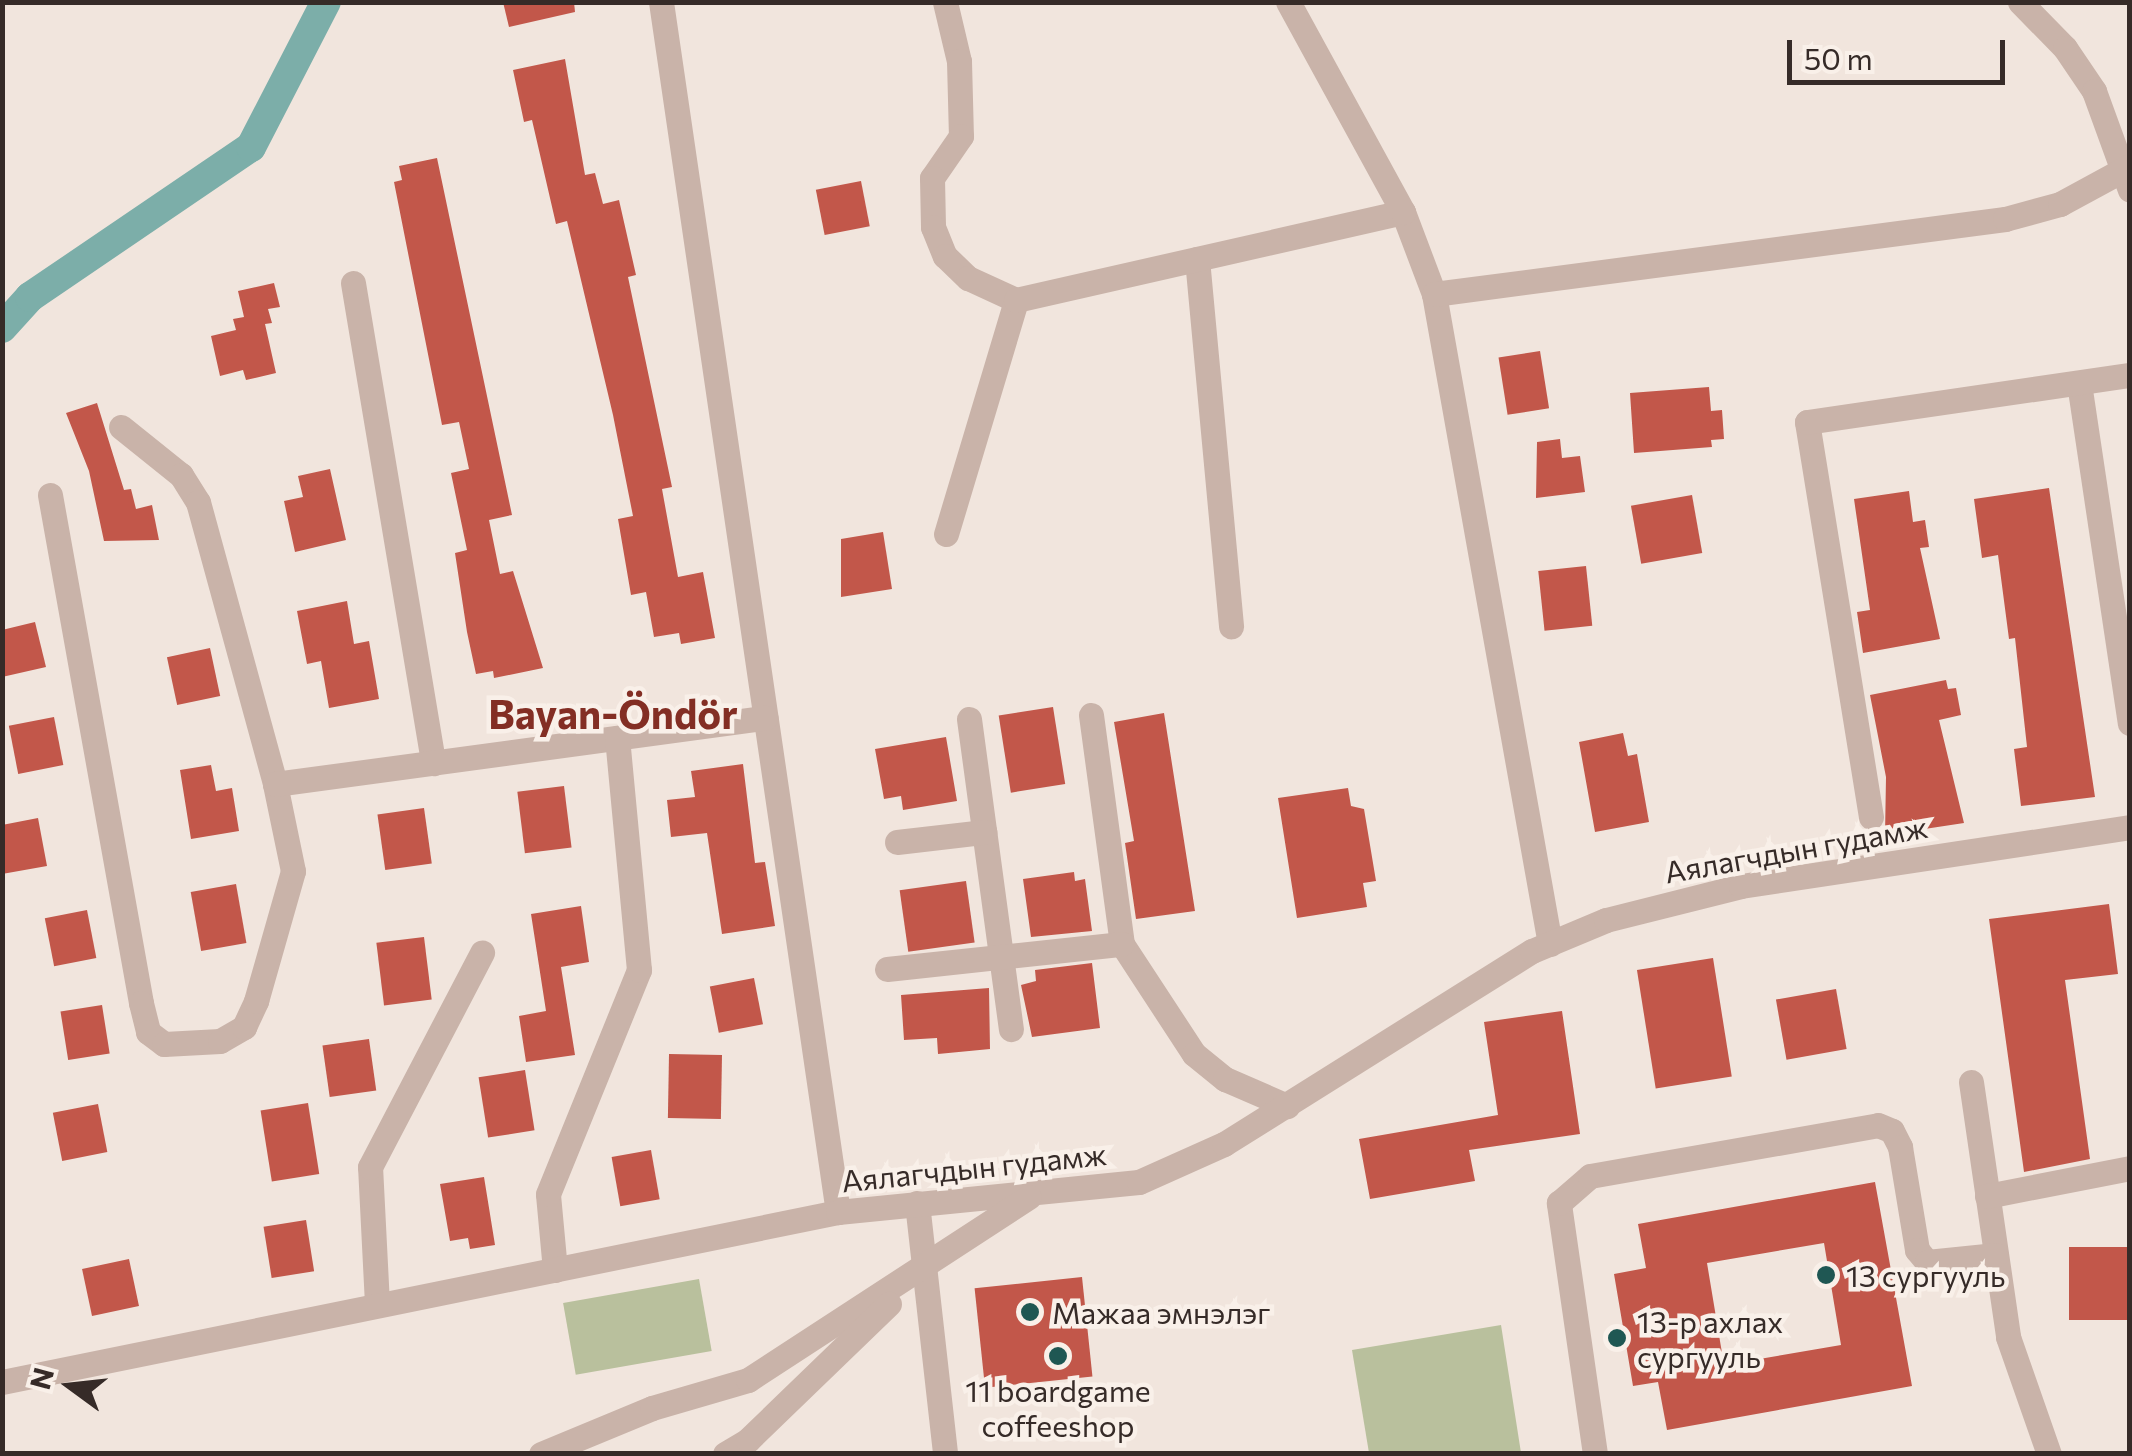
<!DOCTYPE html>
<meta charset="utf-8">
<style>
body{margin:0}
#map{position:relative;width:2132px;height:1456px;overflow:hidden;background:#f1e5dd;font-family:Commissioner,sans-serif}
div>[style]{position:absolute}
.green>*{inset:0;background:#b9c09d;transform-origin:0 0}
.canal>*{height:30px;margin:-15px;padding:0 15px;transform-origin:15px;border-radius:15px;background:#7caea9}
.building>*{inset:0;background:#c2574a;transform-origin:0 0}
.minor>*{height:25px;margin:-12.5px;padding:0 12.5px;transform-origin:12.5px;border-radius:12.5px;background:#c9b3a9}
.dots>*{width:28px;height:28px;translate:-50% -50%;box-sizing:border-box;border:5px solid #f9f0e9;border-radius:50%}
span{translate:-50% -50%;white-space:nowrap;text-align:center;line-height:1.15;-webkit-text-stroke:9px #f9f0e9;paint-order:stroke}
.street-label{font-size:30px;color:#362b28}
.poi-label{font-size:30px;color:#362b28}
.left{translate:0 -50%;text-align:left}
.district-label{font-size:40px;color:#832e24;font-weight:700}
.frame{position:absolute;inset:0;border:5px solid #362b28;pointer-events:none}
.north{position:absolute;left:20px;top:1336px;width:100px;height:100px;-webkit-text-stroke:8px #f9f0e9;paint-order:stroke;rotate:285deg;font-size:28px;font-weight:700;line-height:40px;text-align:center;color:#362b28}
.north::after{content:'';display:block;margin:auto;width:35px;height:45px;background:#362b28;clip-path:polygon(50% 0,100% 100%,50% 72%,0 100%)}
.scale{position:absolute;left:1787px;top:40px;width:218px;height:45px;box-sizing:border-box;border:5px solid #362b28;border-top:0;padding-left:12px;font-size:30px;line-height:35px;white-space:nowrap;color:#362b28;-webkit-text-stroke:8px #f9f0e9;paint-order:stroke}
</style>
<div id="map">
<div class="green">
<div style="left:699px;top:1279px;width:73px;height:138px;rotate:80deg"></div>
<div style="clip-path:polygon(1501px 1325px,1521px 1453px,1369px 1453px,1352px 1350px)"></div>
</div>
<div class="canal">
<div style="left:2px;top:328px;width:42px;rotate:-47.9deg"></div>
<div style="left:30px;top:297px;width:267px;rotate:-34.2deg"></div>
<div style="left:251px;top:147px;width:163px;rotate:-62.7deg"></div>
</div>
<div class="building">
<div style="clip-path:polygon(503px 2px,574px 2px,575px 12px,509px 27px)"></div>
<div style="clip-path:polygon(565px 59px,585px 175px,595px 173px,603px 204px,619px 200px,636px 275px,628px 277px,672px 487px,662px 489px,678px 577px,703px 572px,715px 638px,681px 644px,679px 633px,654px 637px,646px 592px,631px 595px,618px 519px,633px 516px,613px 415px,567px 221px,556px 224px,532px 120px,524px 122px,513px 70px)"></div>
<div style="clip-path:polygon(437px 158px,512px 515px,489px 520px,500px 574px,513px 571px,543px 668px,494px 678px,493px 671px,476px 674px,467px 632px,455px 553px,467px 550px,451px 473px,469px 469px,459px 422px,442px 425px,394px 182px,402px 180px,399px 166px)"></div>
<div style="left:861px;top:181px;width:46px;height:46px;rotate:79deg"></div>
<div style="clip-path:polygon(274px 283px,280px 307px,268px 309px,272px 323px,265px 324px,276px 373px,246px 380px,243px 370px,220px 376px,211px 336px,236px 330px,233px 319px,244px 317px,238px 291px)"></div>
<div style="left:1540px;top:351px;width:58px;height:42px;rotate:81deg"></div>
<div style="clip-path:polygon(1709px 387px,1711px 411px,1722px 410px,1724px 439px,1711px 440px,1712px 447px,1634px 453px,1630px 393px)"></div>
<div style="clip-path:polygon(97px 403px,124px 490px,131px 489px,136px 509px,152px 505px,159px 540px,104px 541px,89px 471px,66px 413px)"></div>
<div style="clip-path:polygon(1560px 439px,1562px 458px,1580px 456px,1585px 492px,1536px 498px,1537px 442px)"></div>
<div style="clip-path:polygon(330px 469px,346px 540px,295px 552px,284px 501px,303px 497px,298px 476px)"></div>
<div style="clip-path:polygon(2049px 488px,2095px 797px,2021px 806px,2014px 749px,2027px 747px,2015px 638px,2009px 639px,1998px 555px,1982px 558px,1974px 499px)"></div>
<div style="clip-path:polygon(1909px 491px,1913px 522px,1925px 520px,1929px 547px,1920px 548px,1940px 639px,1863px 653px,1857px 612px,1870px 610px,1854px 499px)"></div>
<div style="left:1692px;top:495px;width:59px;height:62px;rotate:80deg"></div>
<div style="clip-path:polygon(883px 532px,892px 589px,841px 597px,841px 539px)"></div>
<div style="left:1586px;top:566px;width:60px;height:48px;rotate:84deg"></div>
<div style="clip-path:polygon(347px 601px,354px 644px,369px 641px,379px 699px,329px 708px,321px 661px,307px 664px,297px 611px)"></div>
<div style="clip-path:polygon(35px 622px,46px 667px,2px 677px,2px 630px)"></div>
<div style="left:210px;top:648px;width:49px;height:44px;rotate:78deg"></div>
<div style="clip-path:polygon(1946px 680px,1948px 689px,1956px 688px,1961px 715px,1939px 720px,1964px 823px,1885px 835px,1886px 777px,1870px 695px)"></div>
<div style="left:1053px;top:707px;width:78px;height:55px;rotate:81deg"></div>
<div style="clip-path:polygon(1164px 713px,1195px 911px,1136px 919px,1125px 843px,1134px 841px,1114px 722px)"></div>
<div style="left:54px;top:717px;width:49px;height:46px;rotate:79deg"></div>
<div style="clip-path:polygon(1623px 733px,1628px 756px,1637px 754px,1649px 822px,1595px 832px,1579px 742px)"></div>
<div style="clip-path:polygon(946px 737px,957px 801px,903px 810px,901px 796px,884px 799px,875px 749px)"></div>
<div style="clip-path:polygon(743px 764px,755px 863px,765px 862px,775px 926px,722px 934px,707px 833px,671px 837px,667px 800px,695px 797px,691px 771px)"></div>
<div style="clip-path:polygon(211px 765px,216px 791px,232px 788px,239px 831px,191px 839px,180px 770px)"></div>
<div style="left:564px;top:786px;width:62px;height:47px;rotate:83deg"></div>
<div style="clip-path:polygon(1348px 788px,1351px 806px,1364px 809px,1376px 881px,1363px 883px,1367px 907px,1297px 918px,1278px 798px)"></div>
<div style="left:424px;top:808px;width:56px;height:47px;rotate:82deg"></div>
<div style="clip-path:polygon(38px 818px,47px 866px,2px 874px,2px 825px)"></div>
<div style="clip-path:polygon(1074px 872px,1075px 881px,1085px 879px,1092px 931px,1031px 937px,1023px 879px)"></div>
<div style="left:966px;top:881px;width:62px;height:67px;rotate:82deg"></div>
<div style="left:236px;top:884px;width:60px;height:46px;rotate:80deg"></div>
<div style="clip-path:polygon(2109px 904px,2118px 974px,2065px 980px,2090px 1159px,2024px 1172px,1989px 919px)"></div>
<div style="clip-path:polygon(581px 906px,589px 962px,561px 967px,575px 1055px,526px 1062px,519px 1016px,546px 1011px,531px 914px)"></div>
<div style="left:87px;top:910px;width:49px;height:43px;rotate:79deg"></div>
<div style="left:424px;top:937px;width:63px;height:48px;rotate:83deg"></div>
<div style="left:1713px;top:958px;width:120px;height:77px;rotate:81deg"></div>
<div style="clip-path:polygon(1092px 963px,1100px 1028px,1032px 1037px,1021px 985px,1036px 981px,1035px 970px)"></div>
<div style="left:754px;top:978px;width:47px;height:45px;rotate:79deg"></div>
<div style="clip-path:polygon(989px 988px,990px 1049px,938px 1054px,937px 1038px,904px 1040px,901px 995px)"></div>
<div style="left:1836px;top:989px;width:61px;height:61px;rotate:80deg"></div>
<div style="left:102px;top:1005px;width:49px;height:42px;rotate:81deg"></div>
<div style="clip-path:polygon(1562px 1011px,1580px 1134px,1469px 1150px,1475px 1181px,1370px 1199px,1359px 1139px,1498px 1115px,1484px 1022px)"></div>
<div style="left:369px;top:1039px;width:52px;height:47px;rotate:82deg"></div>
<div style="left:722px;top:1055px;width:64px;height:53px;rotate:91deg"></div>
<div style="left:525px;top:1070px;width:61px;height:47px;rotate:81deg"></div>
<div style="left:308px;top:1103px;width:72px;height:48px;rotate:81deg"></div>
<div style="left:98px;top:1104px;width:49px;height:46px;rotate:79deg"></div>
<div style="left:651px;top:1150px;width:50px;height:40px;rotate:80deg"></div>
<div style="clip-path:polygon(484px 1177px,495px 1245px,470px 1249px,468px 1238px,450px 1241px,440px 1184px)"></div>
<div style="clip-path:polygon(evenodd,1875px 1182px,1912px 1386px,1667px 1430px,1658px 1382px,1633px 1386px,1614px 1274px,1646px 1268px,1638px 1224px,1875px 1182px,1824px 1243px,1841px 1345px,1724px 1365px,1707px 1263px,1824px 1243px)"></div>
<div style="left:306px;top:1220px;width:52px;height:43px;rotate:81deg"></div>
<div style="left:2130px;top:1247px;width:73px;height:61px;rotate:90deg"></div>
<div style="left:129px;top:1259px;width:48px;height:48px;rotate:78deg"></div>
<div style="left:1082px;top:1277px;width:100px;height:108px;rotate:84deg"></div>
</div>
<div class="minor">
<div style="left:661px;top:2px;width:1223px;rotate:81.68deg"></div>
<div style="left:945px;top:2px;width:61px;rotate:76.7deg"></div>
<div style="left:959px;top:61px;width:75px;rotate:88.5deg"></div>
<div style="left:961px;top:136px;width:51px;rotate:124.6deg"></div>
<div style="left:932px;top:178px;width:49px;rotate:88.8deg"></div>
<div style="left:933px;top:227px;width:31px;rotate:68deg"></div>
<div style="left:945px;top:256px;width:32px;rotate:44deg"></div>
<div style="left:968px;top:278px;width:53px;rotate:24.6deg"></div>
<div style="left:2020px;top:2px;width:64px;rotate:45.6deg"></div>
<div style="left:2065px;top:48px;width:52px;rotate:56deg"></div>
<div style="left:2094px;top:91px;width:105px;rotate:70deg"></div>
<div style="left:1403px;top:212px;width:88px;rotate:69.3deg"></div>
<div style="left:1197px;top:259px;width:369px;rotate:84.7deg"></div>
<div style="left:353px;top:283px;width:487px;rotate:80.5deg"></div>
<div style="left:2079px;top:383px;width:344px;rotate:81.5deg"></div>
<div style="left:121px;top:427px;width:77px;rotate:38.7deg"></div>
<div style="left:181px;top:475px;width:32px;rotate:58deg"></div>
<div style="left:198px;top:502px;width:292px;rotate:74.7deg"></div>
<div style="left:50px;top:495px;width:516px;rotate:79.84deg"></div>
<div style="left:141px;top:1003px;width:30px;rotate:76deg"></div>
<div style="left:148px;top:1032px;width:20px;rotate:37deg"></div>
<div style="left:164px;top:1044px;width:56px;rotate:-3.1deg"></div>
<div style="left:220px;top:1041px;width:28px;rotate:-30deg"></div>
<div style="left:244px;top:1027px;width:29px;rotate:-65deg"></div>
<div style="left:256px;top:1001px;width:135px;rotate:-74.1deg"></div>
<div style="left:293px;top:871px;width:89px;rotate:-101.7deg"></div>
<div style="left:275px;top:784px;width:495px;rotate:-7.7deg"></div>
<div style="left:946px;top:534px;width:244px;rotate:-73.3deg"></div>
<div style="left:1016px;top:300px;width:397px;rotate:-12.8deg"></div>
<div style="left:1403px;top:212px;width:239px;rotate:-118.7deg"></div>
<div style="left:1091px;top:715px;width:231px;rotate:82.3deg"></div>
<div style="left:1122px;top:944px;width:131px;rotate:56.8deg"></div>
<div style="left:1194px;top:1054px;width:40px;rotate:39deg"></div>
<div style="left:1225px;top:1079px;width:68px;rotate:23.5deg"></div>
<div style="left:969px;top:719px;width:313px;rotate:82.3deg"></div>
<div style="left:1871px;top:817px;width:400px;rotate:-99.2deg"></div>
<div style="left:1807px;top:422px;width:326px;rotate:-8.3deg"></div>
<div style="left:897px;top:842px;width:88px;rotate:-6.6deg"></div>
<div style="left:1550px;top:944px;width:660px;rotate:-100.12deg"></div>
<div style="left:1434px;top:294px;width:576px;rotate:-7.48deg"></div>
<div style="left:2005px;top:219px;width:57px;rotate:-15.3deg"></div>
<div style="left:2060px;top:204px;width:80px;rotate:-28.5deg"></div>
<div style="left:887px;top:969px;width:236px;rotate:-6.1deg"></div>
<div style="left:1971px;top:1082px;width:258px;rotate:81.7deg"></div>
<div style="left:2008px;top:1337px;width:124px;rotate:70.7deg"></div>
<div style="left:1987px;top:1196px;width:146px;rotate:-11.1deg"></div>
<div style="left:917px;top:1203px;width:253px;rotate:83.6deg"></div>
<div style="left:555px;top:1270px;width:76px;rotate:-95.3deg"></div>
<div style="left:548px;top:1194px;width:242px;rotate:-67.9deg"></div>
<div style="left:639px;top:970px;width:233px;rotate:-95.4deg"></div>
<div style="left:377px;top:1304px;width:137px;rotate:-92.9deg"></div>
<div style="left:370px;top:1167px;width:242px;rotate:-62.4deg"></div>
<div style="left:2px;top:1382px;width:853px;rotate:-11.49deg"></div>
<div style="left:838px;top:1212px;width:302px;rotate:-5.7deg"></div>
<div style="left:1139px;top:1182px;width:93px;rotate:-24.1deg"></div>
<div style="left:1224px;top:1144px;width:363px;rotate:-32.1deg"></div>
<div style="left:1532px;top:951px;width:80px;rotate:-22.7deg"></div>
<div style="left:1606px;top:920px;width:139px;rotate:-14.1deg"></div>
<div style="left:1741px;top:886px;width:393px;rotate:-8.6deg"></div>
<div style="left:541px;top:1454px;width:120px;rotate:-22.5deg"></div>
<div style="left:652px;top:1408px;width:100px;rotate:-16.3deg"></div>
<div style="left:748px;top:1380px;width:335px;rotate:-33.1deg"></div>
<div style="left:725px;top:1454px;width:27px;rotate:-31deg"></div>
<div style="left:748px;top:1440px;width:196px;rotate:-44deg"></div>
<div style="left:1595px;top:1454px;width:254px;rotate:-98.2deg"></div>
<div style="left:1559px;top:1203px;width:41px;rotate:-41.1deg"></div>
<div style="left:1590px;top:1176px;width:292px;rotate:-10deg"></div>
<div style="left:1878px;top:1125px;width:15px;rotate:23deg"></div>
<div style="left:1892px;top:1131px;width:18px;rotate:63deg"></div>
<div style="left:1900px;top:1147px;width:104px;rotate:80.6deg"></div>
<div style="left:1917px;top:1250px;width:16px;rotate:50deg"></div>
<div style="left:1927px;top:1262px;width:69px;rotate:-5.8deg"></div>
</div>
<div class="dots">
<div style="left:1826px;top:1275px;background:#1f5753"></div>
<div style="left:1030px;top:1312px;background:#1f5753"></div>
<div style="left:1617px;top:1338px;background:#1f5753"></div>
<div style="left:1058px;top:1356px;background:#1f5753"></div>
</div>
<div class="street-label">
<span style="left:1796px;top:849px;rotate:-10deg">Аялагчдын гудамж</span>
<span style="left:974px;top:1167px;rotate:-6deg">Аялагчдын гудамж</span>
</div>
<div class="poi-label">
<span class="left" style="left:1846px;top:1275px">13 сургууль</span>
<span class="left" style="left:1052px;top:1312px">Maжаа эмнэлэг</span>
<span class="left" style="left:1637px;top:1338px">13-р ахлах<br>сургууль</span>
<span style="left:1058px;top:1407px">11 boardgame<br>coffeeshop</span>
</div>
<div class="district-label">
<span style="left:613px;top:713px">Bayan-Öndör</span>
</div>
<div class="frame"></div>
<div class="north">N</div>
<div class="scale">50 m</div>
</div>
